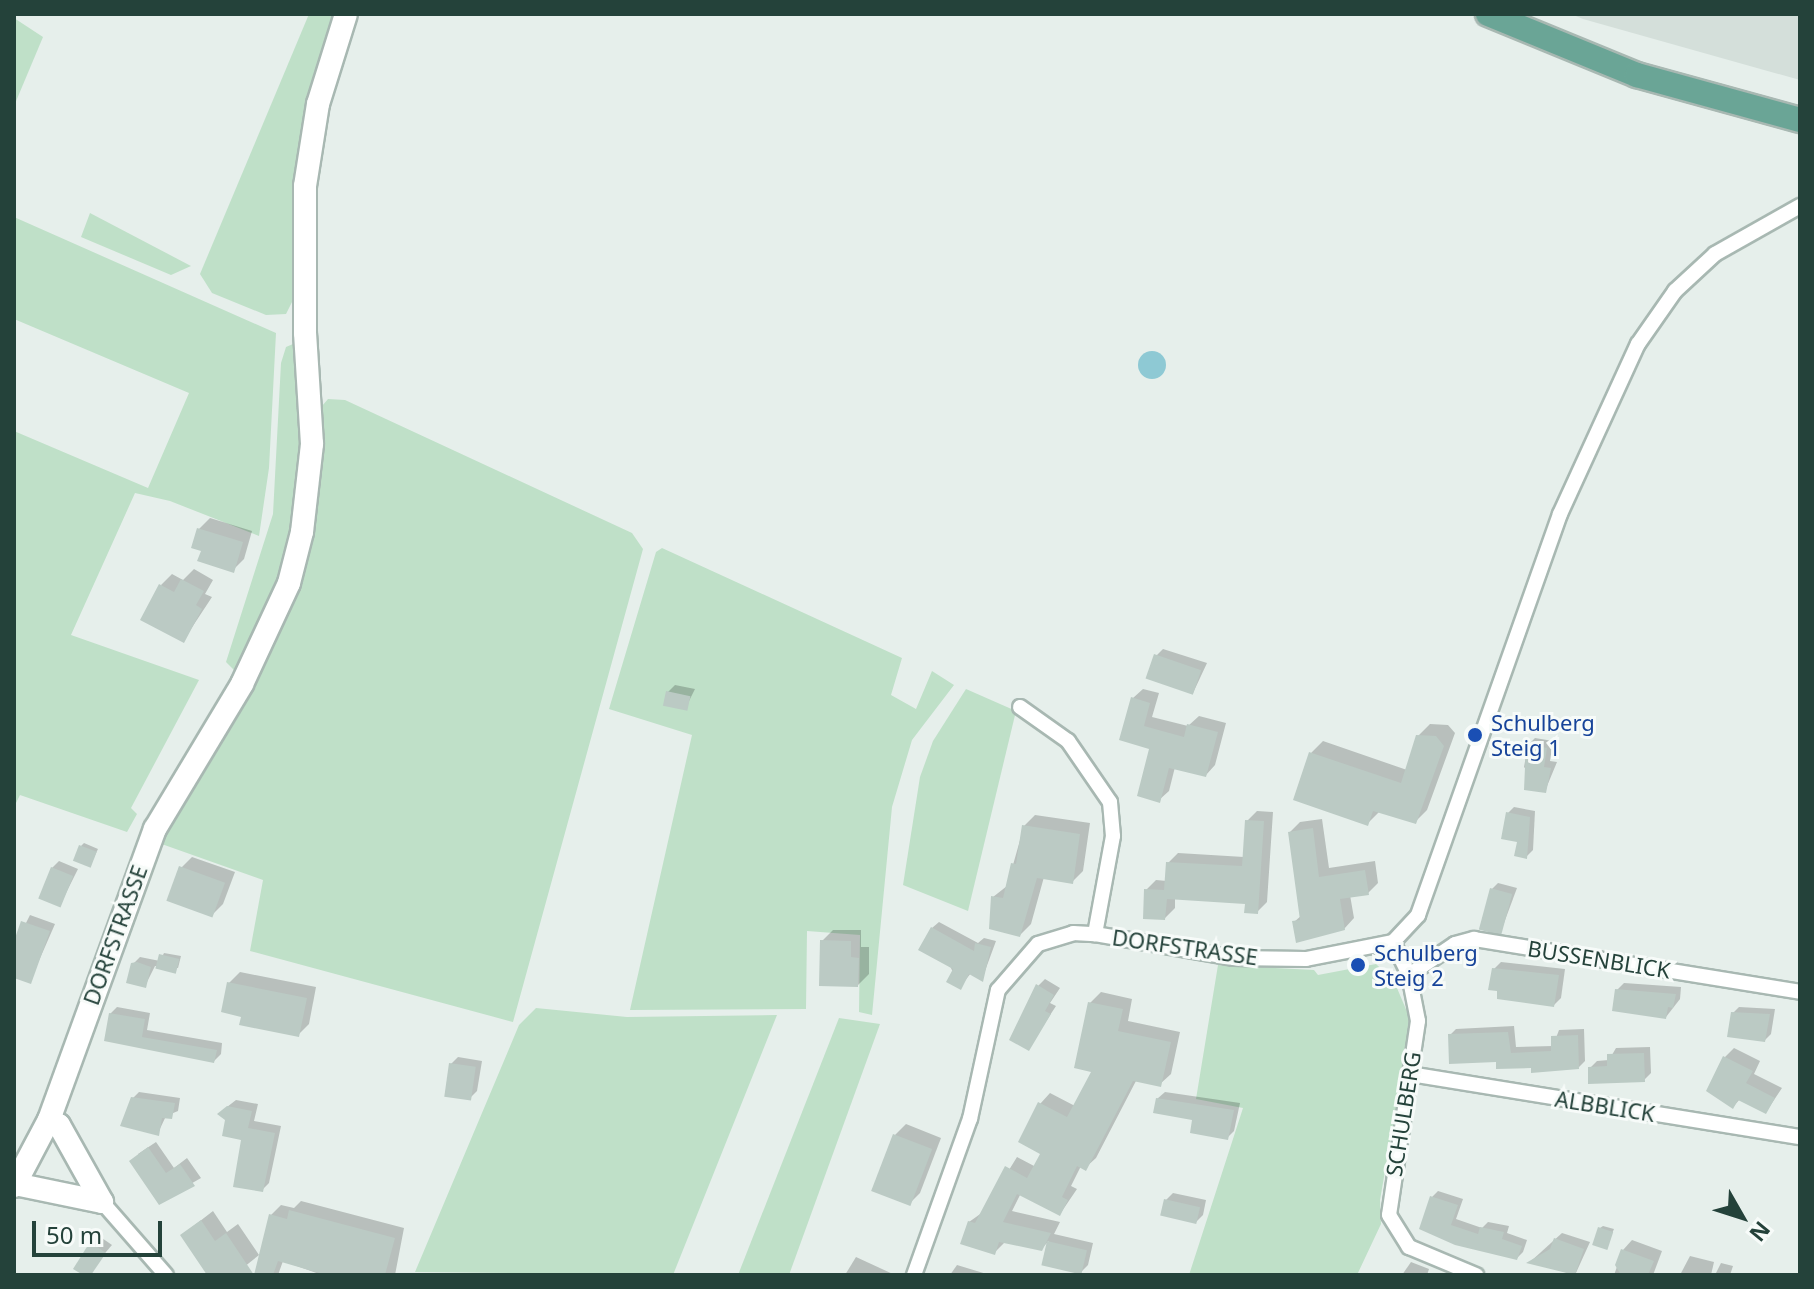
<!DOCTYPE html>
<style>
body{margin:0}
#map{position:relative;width:1814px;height:1289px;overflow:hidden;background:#e6efeb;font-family:"Noto Sans",sans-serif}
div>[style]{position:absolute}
.built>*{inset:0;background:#d4dfda}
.green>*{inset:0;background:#bfe0c8}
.water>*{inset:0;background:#8ec9d4}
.round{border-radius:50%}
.shadow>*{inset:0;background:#0003}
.building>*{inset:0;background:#bbcac4;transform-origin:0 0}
.roads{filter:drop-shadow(2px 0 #a8b8b2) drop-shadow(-2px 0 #a8b8b2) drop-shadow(0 2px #a8b8b2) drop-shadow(0 -2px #a8b8b2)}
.street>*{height:14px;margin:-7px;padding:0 7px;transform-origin:7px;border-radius:7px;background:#fff}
.secondary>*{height:22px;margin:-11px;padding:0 11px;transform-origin:11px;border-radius:11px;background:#fff}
.primary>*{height:24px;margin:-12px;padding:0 12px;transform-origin:12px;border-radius:12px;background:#6aa596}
.dots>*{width:22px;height:22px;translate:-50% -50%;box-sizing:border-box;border:4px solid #f7fbf9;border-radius:50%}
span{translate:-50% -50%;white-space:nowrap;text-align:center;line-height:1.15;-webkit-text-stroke:6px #f7fbf9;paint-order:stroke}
.transit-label{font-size:22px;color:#164399}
.left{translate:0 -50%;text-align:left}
.street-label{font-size:22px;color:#24423a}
.frame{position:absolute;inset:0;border:16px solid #24423a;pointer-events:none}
.north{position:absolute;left:1702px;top:1177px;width:80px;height:80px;-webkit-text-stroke:6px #f7fbf9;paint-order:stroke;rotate:129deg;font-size:22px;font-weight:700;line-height:32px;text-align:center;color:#24423a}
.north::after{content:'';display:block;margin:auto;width:28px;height:36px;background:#24423a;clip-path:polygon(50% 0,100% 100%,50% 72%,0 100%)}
.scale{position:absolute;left:32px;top:1221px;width:130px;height:36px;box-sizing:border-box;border:4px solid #24423a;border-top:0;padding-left:10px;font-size:24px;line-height:28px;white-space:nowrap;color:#24423a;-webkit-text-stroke:6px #f7fbf9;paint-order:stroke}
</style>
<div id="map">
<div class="built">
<div style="clip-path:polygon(1571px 14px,1800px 14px,1800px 80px,1583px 19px)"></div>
</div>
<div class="green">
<div style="clip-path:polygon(309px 14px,337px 14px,296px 294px,286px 314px,266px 315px,212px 293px,200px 274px)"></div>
<div style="clip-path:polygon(14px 18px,43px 37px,14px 106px)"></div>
<div style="clip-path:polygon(90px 213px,191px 266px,171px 275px,81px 237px)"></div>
<div style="clip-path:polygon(14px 217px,276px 333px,269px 468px,259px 536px,170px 501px,135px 493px,71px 635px,199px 680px,131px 808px,137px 814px,127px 832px,20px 795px,14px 807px,14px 431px,148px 488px,189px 393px,14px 319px)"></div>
<div style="clip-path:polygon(293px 344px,304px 450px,295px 523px,277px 590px,235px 671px,226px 662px,273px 514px,281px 363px,286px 347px)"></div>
<div style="clip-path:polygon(328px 399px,345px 400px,632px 533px,643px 549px,513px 1022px,250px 951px,263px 880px,156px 842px,264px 660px,322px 406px)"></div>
<div style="clip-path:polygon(662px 548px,902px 658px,891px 695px,916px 709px,932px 671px,954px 685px,912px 740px,892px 807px,872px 1015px,859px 1012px,860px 935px,807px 931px,806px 1009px,630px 1010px,692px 735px,609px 709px,656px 552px)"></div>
<div style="clip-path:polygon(966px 689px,1016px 711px,968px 911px,903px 885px,920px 777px,933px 741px)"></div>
<div style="clip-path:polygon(1376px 964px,1394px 981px,1411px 1021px,1380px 1200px,1381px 1224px,1357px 1275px,1189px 1275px,1243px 1108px,1196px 1099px,1218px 965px,1314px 970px,1318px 975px)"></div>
<div style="clip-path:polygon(536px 1008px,627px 1017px,777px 1015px,673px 1275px,415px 1272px,519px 1025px)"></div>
<div style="clip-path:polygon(839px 1018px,880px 1024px,789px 1275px,738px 1275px)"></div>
</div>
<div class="water">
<div class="round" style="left:1138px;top:351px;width:28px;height:28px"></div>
</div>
<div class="shadow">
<div style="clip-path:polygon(210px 518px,252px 531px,244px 559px,233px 570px,204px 549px,199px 529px)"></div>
<div style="clip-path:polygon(194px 569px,213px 580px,205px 594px,212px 597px,183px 641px,161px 585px,172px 574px,183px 580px)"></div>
<div style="clip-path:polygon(1163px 649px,1207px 663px,1193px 693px,1156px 656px)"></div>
<div style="clip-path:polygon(675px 685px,695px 689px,685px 709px,668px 692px)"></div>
<div style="clip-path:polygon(1143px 689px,1159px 693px,1152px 717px,1188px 726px,1199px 716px,1226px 723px,1215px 765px,1206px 775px,1175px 767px,1169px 791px,1159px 800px,1152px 748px,1133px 698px)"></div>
<div style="clip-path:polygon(1430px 724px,1448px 725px,1455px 733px,1427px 810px,1415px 822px,1380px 811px,1367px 824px,1311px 753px,1323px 741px,1407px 770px,1418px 736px)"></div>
<div style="clip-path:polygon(1535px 738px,1553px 741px,1550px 761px,1557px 762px,1545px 791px,1524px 767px,1528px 745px)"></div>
<div style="clip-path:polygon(1514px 807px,1535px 811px,1533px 850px,1527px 856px,1508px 813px)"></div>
<div style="clip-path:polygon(1257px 811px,1273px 812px,1267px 902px,1257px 912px,1247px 902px,1175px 898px,1175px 908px,1165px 918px,1146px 890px,1156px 880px,1167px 881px,1168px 863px,1178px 853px,1244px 857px,1247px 821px)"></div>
<div style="clip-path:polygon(1035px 815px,1090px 823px,1083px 871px,1072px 882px,1044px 877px,1031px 924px,1020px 935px,993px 897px,1007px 886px,1024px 826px)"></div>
<div style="clip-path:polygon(1322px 819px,1329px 868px,1375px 861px,1378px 883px,1368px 893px,1350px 895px,1354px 918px,1344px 929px,1294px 922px,1302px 915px,1290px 832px,1300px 822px)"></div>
<div style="clip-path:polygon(84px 843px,98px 849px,90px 866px,81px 846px)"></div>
<div style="clip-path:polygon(192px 857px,235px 872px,223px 904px,212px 915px,181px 868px)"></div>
<div style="clip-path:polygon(59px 861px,78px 869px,60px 905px,52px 868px)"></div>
<div style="clip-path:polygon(1498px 883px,1517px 888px,1501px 931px,1492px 889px)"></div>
<div style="clip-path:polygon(30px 915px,55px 924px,30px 981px,14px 975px,14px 947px)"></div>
<div style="clip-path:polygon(939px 922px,978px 943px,984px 938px,996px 941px,982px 979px,971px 973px,960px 987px,932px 928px)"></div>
<div style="clip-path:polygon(833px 930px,861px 930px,861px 947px,869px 947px,869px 974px,858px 985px,822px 941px)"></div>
<div style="clip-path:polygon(164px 953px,181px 956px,178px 968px,155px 966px,145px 986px,133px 964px,140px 957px,160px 961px)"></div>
<div style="clip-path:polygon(1501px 962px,1565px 969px,1561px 998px,1554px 1005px,1494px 969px)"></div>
<div style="clip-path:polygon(240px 972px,316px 987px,309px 1024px,298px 1035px,243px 1016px,229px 983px)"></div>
<div style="clip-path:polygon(1045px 979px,1060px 988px,1050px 1003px,1056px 1006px,1028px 1049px,1038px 986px)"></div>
<div style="clip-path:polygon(1624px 983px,1681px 987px,1680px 999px,1666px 1017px,1617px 990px)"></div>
<div style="clip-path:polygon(1101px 992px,1132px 999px,1128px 1021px,1180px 1032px,1171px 1074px,1160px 1084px,1137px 1079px,1096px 1158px,1085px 1168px,1081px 1166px,1071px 1186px,1077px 1189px,1060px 1214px,1021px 1193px,1012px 1211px,1060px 1222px,1054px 1234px,1093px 1243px,1088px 1265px,1081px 1272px,1044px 1263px,1049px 1241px,1041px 1249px,1006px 1241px,994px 1253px,969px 1222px,983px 1212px,1017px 1157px,1036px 1167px,1043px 1153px,1040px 1104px,1050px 1093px,1075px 1106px,1094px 1070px,1090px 1003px)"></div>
<div style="clip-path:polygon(117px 1007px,150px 1013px,147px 1030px,222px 1043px,221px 1054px,214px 1061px,106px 1040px,110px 1014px)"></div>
<div style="clip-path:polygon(1739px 1007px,1775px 1009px,1771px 1034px,1765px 1040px,1733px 1013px)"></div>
<div style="clip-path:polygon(1514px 1026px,1516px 1047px,1553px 1046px,1559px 1030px,1584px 1029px,1585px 1061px,1579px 1067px,1498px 1060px,1450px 1035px,1456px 1029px)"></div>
<div style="clip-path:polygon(1650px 1047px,1651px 1073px,1644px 1080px,1590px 1068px,1597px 1061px,1609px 1060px,1616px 1048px)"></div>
<div style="clip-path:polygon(1734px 1048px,1760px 1061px,1754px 1074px,1782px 1088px,1766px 1112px,1740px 1099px,1733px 1107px,1725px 1057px)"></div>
<div style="clip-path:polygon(458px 1057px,482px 1061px,477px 1091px,470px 1098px,451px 1064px)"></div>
<div style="clip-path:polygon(139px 1092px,180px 1098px,178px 1111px,166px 1116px,158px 1133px,133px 1098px)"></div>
<div style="clip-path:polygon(1165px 1092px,1240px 1103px,1234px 1131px,1227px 1138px,1157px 1099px)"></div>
<div style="clip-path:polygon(236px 1100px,258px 1104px,254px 1121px,281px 1126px,269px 1183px,262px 1190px,227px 1107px)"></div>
<div style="clip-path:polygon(906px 1124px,941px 1138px,920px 1193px,909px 1204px,895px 1135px)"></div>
<div style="clip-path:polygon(156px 1142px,174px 1168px,187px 1158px,201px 1178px,159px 1202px,138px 1154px)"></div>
<div style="clip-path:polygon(1438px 1191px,1463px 1199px,1456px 1219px,1482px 1228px,1488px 1222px,1509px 1226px,1507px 1233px,1527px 1240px,1523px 1252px,1517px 1258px,1456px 1243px,1432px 1197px)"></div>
<div style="clip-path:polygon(1173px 1193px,1206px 1200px,1203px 1215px,1196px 1222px,1166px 1200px)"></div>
<div style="clip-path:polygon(301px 1201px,404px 1228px,395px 1275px,322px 1275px,283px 1261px,278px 1275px,259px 1275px,271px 1215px,281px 1205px,294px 1208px)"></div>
<div style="clip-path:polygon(213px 1211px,227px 1232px,238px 1224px,259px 1255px,234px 1275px,210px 1275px,182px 1235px)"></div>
<div style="clip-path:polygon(1603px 1226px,1614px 1229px,1606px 1247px,1600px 1228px)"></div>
<div style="clip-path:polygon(1562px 1233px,1590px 1242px,1575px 1275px,1530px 1262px)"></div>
<div style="clip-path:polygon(99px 1236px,112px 1245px,86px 1275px,92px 1243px)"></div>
<div style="clip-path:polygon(1632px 1240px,1662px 1251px,1653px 1275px,1614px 1275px,1623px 1250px)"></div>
<div style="clip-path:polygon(1690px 1256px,1714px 1262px,1711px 1275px,1680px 1275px)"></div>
<div style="clip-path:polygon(856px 1257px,895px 1275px,845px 1275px)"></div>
<div style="clip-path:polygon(1411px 1262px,1429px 1269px,1427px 1275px,1402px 1275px)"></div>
<div style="clip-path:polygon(1721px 1263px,1733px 1266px,1730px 1275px,1715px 1275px)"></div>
<div style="clip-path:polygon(957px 1265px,990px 1275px,950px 1275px)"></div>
</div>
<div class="building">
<div style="clip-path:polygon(197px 528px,243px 542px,234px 573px,197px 561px,201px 551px,191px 548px)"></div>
<div style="clip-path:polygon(181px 579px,204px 591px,196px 605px,202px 609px,184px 643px,140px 620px,159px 584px,174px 592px)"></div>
<div style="left:1154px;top:654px;width:50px;height:26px;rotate:19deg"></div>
<div style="left:666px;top:691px;width:25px;height:15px;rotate:12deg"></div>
<div style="clip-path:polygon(1131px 697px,1150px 703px,1144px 726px,1184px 737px,1187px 724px,1218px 732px,1206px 777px,1169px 768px,1160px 803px,1137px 796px,1149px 749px,1119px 740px)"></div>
<div style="clip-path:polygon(1416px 735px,1436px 736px,1444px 746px,1416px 824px,1373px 811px,1368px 826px,1293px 800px,1309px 752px,1401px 783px)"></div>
<div style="clip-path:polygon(1526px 744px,1547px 748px,1544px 767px,1551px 768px,1546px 793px,1524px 790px)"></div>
<div style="clip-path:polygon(1506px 812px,1530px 817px,1527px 859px,1514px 856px,1517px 842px,1501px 839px)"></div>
<div style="clip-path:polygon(1245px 820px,1264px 821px,1258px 914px,1244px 913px,1245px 904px,1167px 899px,1165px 920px,1143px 919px,1144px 889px,1164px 890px,1166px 862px,1242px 866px)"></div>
<div style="clip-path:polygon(1022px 825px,1080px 834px,1073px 884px,1037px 878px,1020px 937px,989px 929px,991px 896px,1003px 898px,1011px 863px,1016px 864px)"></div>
<div style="clip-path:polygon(1313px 828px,1319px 877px,1365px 870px,1369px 895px,1340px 899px,1345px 930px,1296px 943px,1292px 921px,1300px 920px,1288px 832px)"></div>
<div style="left:79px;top:845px;width:19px;height:17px;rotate:21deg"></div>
<div style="left:179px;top:866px;width:49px;height:37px;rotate:20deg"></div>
<div style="left:51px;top:867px;width:24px;height:34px;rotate:22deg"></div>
<div style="left:1490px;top:888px;width:23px;height:43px;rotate:15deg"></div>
<div style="clip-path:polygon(21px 921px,50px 931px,31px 984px,14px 978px,14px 941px)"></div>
<div style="clip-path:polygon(931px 927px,974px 951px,975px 943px,991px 947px,983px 982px,969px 974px,961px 990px,946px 982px,953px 969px,918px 950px)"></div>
<div style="clip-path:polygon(820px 940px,851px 941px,851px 957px,859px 958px,858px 987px,819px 986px)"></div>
<div style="left:159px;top:954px;width:21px;height:15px;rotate:14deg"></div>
<div style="clip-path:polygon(137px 962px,151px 967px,146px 988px,126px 983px,131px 963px)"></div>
<div style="clip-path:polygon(1492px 968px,1559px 975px,1554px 1007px,1497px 999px,1497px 991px,1488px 990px)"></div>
<div style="clip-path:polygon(227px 982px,307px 998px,299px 1037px,239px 1025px,241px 1017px,221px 1012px)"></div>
<div style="clip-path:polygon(1036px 984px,1054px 995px,1045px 1011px,1051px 1014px,1029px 1051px,1009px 1040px)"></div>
<div style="clip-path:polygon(1615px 989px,1676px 994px,1673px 1008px,1668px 1007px,1666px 1019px,1612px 1011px)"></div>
<div style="clip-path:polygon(1088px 1002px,1123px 1009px,1118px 1031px,1171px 1042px,1161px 1087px,1133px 1081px,1086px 1171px,1077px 1166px,1062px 1197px,1068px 1200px,1060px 1216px,1017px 1194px,1003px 1222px,1051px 1233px,1042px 1251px,999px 1242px,995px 1255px,960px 1244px,968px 1221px,975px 1223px,1005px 1166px,1027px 1178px,1040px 1154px,1018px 1142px,1038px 1102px,1067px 1117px,1091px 1072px,1074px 1068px)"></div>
<div style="clip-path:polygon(1731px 1012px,1770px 1014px,1765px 1042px,1727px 1037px)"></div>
<div style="clip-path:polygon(109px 1013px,145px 1019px,142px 1037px,217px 1050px,214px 1063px,104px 1041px)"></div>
<div style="clip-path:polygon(1508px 1032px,1511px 1053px,1551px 1051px,1551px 1036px,1578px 1035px,1579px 1069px,1531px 1073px,1531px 1068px,1496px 1069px,1496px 1062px,1449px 1064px,1448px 1034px)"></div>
<div style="clip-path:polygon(1644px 1053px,1645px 1082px,1588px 1084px,1588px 1067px,1607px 1066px,1607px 1054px)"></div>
<div style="clip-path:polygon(1723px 1056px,1753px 1071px,1746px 1083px,1775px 1098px,1766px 1114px,1738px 1100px,1733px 1109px,1706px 1091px)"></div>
<div style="left:449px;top:1063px;width:27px;height:34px;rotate:8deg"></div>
<div style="clip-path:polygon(131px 1097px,175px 1103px,172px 1119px,162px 1118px,159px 1136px,120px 1126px)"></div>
<div style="clip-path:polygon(1156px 1098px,1234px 1110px,1228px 1140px,1190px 1133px,1192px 1120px,1153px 1113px)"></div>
<div style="clip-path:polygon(227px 1106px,252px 1111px,248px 1128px,275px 1133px,263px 1192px,233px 1187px,241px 1140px,222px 1136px,225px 1120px,217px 1114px)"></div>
<div style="left:893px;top:1134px;width:42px;height:61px;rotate:21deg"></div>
<div style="clip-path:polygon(148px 1147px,166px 1173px,180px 1164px,195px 1186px,159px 1205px,129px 1161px)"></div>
<div style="clip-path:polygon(1430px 1196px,1458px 1205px,1451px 1225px,1478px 1234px,1480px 1227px,1504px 1232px,1502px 1239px,1522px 1246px,1517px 1260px,1455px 1245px,1419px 1229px)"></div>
<div style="left:1164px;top:1199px;width:37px;height:17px;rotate:13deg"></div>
<div style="clip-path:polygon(289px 1210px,395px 1238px,385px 1275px,326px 1275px,278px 1261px,273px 1275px,207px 1275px,180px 1235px,201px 1220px,215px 1241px,226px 1233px,254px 1275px,269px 1214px,287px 1219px)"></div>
<div style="left:1598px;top:1227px;width:16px;height:19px;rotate:18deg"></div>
<div style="clip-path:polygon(1554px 1238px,1584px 1249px,1575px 1275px,1526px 1263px,1550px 1249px)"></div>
<div style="left:1047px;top:1241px;width:41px;height:25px;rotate:13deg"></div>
<div style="clip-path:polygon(90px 1242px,106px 1253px,91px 1275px,83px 1275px,73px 1269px)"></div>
<div style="clip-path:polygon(1621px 1249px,1654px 1261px,1648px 1275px,1621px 1275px,1615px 1265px)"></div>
</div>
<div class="roads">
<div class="street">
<div style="left:1020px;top:707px;width:59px;rotate:35.3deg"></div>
<div style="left:1068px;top:741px;width:74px;rotate:55.5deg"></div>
<div style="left:1110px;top:802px;width:34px;rotate:85deg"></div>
<div style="left:1113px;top:836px;width:100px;rotate:100.4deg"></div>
<div style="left:1393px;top:942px;width:37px;rotate:64deg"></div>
<div style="left:1409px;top:975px;width:47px;rotate:78.9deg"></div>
<div style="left:1418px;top:1021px;width:196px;rotate:98.5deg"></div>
<div style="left:1389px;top:1215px;width:38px;rotate:58deg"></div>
<div style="left:1409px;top:1247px;width:73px;rotate:22.7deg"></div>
<div style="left:1409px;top:975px;width:55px;rotate:-34deg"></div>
<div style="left:1455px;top:944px;width:20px;rotate:-15deg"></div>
<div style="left:1474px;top:939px;width:330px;rotate:9.2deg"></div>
<div style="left:1410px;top:1074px;width:395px;rotate:9.2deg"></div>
<div style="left:102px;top:1202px;width:97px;rotate:48.8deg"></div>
<div style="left:914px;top:1275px;width:166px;rotate:-70.3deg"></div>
<div style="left:970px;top:1119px;width:132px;rotate:-77.8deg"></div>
<div style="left:998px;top:990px;width:61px;rotate:-49deg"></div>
<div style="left:1038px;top:944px;width:37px;rotate:-17deg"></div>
<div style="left:1073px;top:933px;width:22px;rotate:3deg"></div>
<div style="left:1095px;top:934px;width:141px;rotate:9.8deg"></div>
<div style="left:1234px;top:958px;width:72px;rotate:0.8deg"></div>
<div style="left:1306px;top:959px;width:89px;rotate:-11.1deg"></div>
<div style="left:1393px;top:942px;width:37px;rotate:-47deg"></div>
<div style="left:1418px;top:915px;width:425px;rotate:-70.5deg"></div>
<div style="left:1560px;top:514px;width:187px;rotate:-65.4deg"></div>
<div style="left:1638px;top:344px;width:65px;rotate:-55.1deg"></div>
<div style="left:1675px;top:291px;width:54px;rotate:-42.8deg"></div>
<div style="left:1715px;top:254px;width:98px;rotate:-29.5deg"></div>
</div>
<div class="secondary">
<div style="left:49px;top:1120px;width:11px;rotate:27deg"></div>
<div style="left:59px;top:1125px;width:88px;rotate:60.8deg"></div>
<div style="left:15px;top:1184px;width:89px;rotate:11.7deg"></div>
<div style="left:14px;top:1186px;width:75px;rotate:-62.1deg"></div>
<div style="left:49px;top:1120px;width:310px;rotate:-70deg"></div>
<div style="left:155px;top:829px;width:169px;rotate:-59deg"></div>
<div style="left:242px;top:684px;width:111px;rotate:-65deg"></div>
<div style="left:289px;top:583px;width:53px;rotate:-75.7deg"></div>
<div style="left:302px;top:532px;width:89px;rotate:-83.5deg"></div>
<div style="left:312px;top:444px;width:111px;rotate:-93.6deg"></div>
<div style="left:305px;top:333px;width:147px;rotate:-90deg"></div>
<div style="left:305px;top:186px;width:83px;rotate:-81deg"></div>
<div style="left:318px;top:104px;width:94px;rotate:-72.7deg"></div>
</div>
<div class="primary">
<div style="left:1488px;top:14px;width:161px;rotate:22.3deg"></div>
<div style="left:1637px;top:75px;width:169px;rotate:15.4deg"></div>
</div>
</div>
<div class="dots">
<div style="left:1475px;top:735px;background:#1a4fb4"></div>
<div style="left:1358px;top:965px;background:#1a4fb4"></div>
</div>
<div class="transit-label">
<span class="left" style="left:1491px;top:735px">Schulberg<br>Steig 1</span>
<span class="left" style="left:1374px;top:965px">Schulberg<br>Steig 2</span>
</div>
<div class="street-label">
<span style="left:115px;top:935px;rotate:-70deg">DORFSTRASSE</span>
<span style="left:1185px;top:947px;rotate:8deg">DORFSTRASSE</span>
<span style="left:1599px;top:959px;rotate:9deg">BUSSENBLICK</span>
<span style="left:1605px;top:1106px;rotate:9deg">ALBBLICK</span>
<span style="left:1403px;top:1114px;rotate:-81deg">SCHULBERG</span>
</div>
<div class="frame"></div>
<div class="north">N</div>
<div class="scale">50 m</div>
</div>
